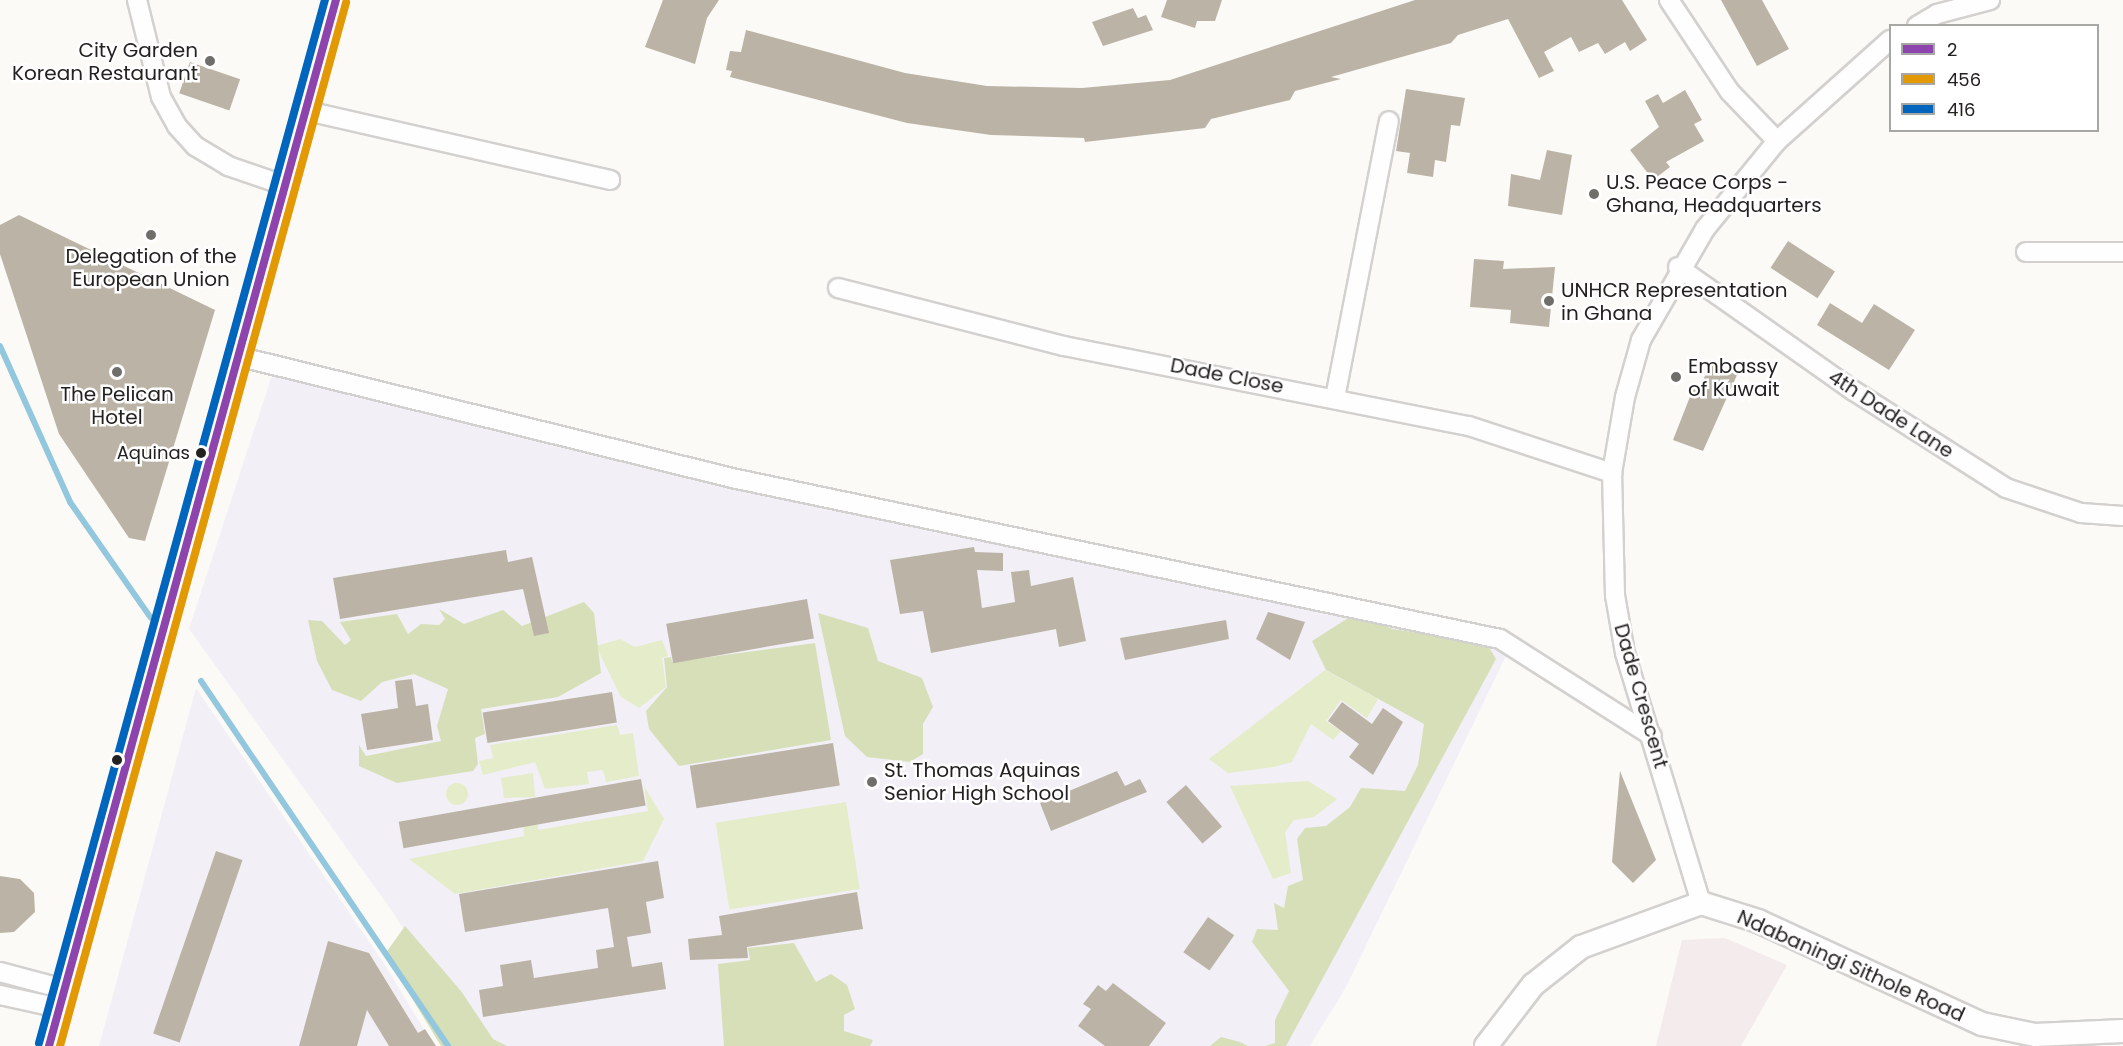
<!DOCTYPE html>
<style>
body{margin:0}
#map{position:relative;width:2123px;height:1046px;overflow:hidden;background:#fcfaf7;font-family:Poppins,sans-serif}
div>[style]{position:absolute}
.commercial>*{inset:0;background:#f3ebec}
.education>*{inset:0;background:#f2f0f6}
.green>*{inset:0;background:#e4ecca;transform-origin:0 0}
.round{border-radius:50%}
.forest>*{inset:0;background:#d6dfb8}
.stream>*{height:6px;margin:-3px;padding:0 3px;transform-origin:3px;border-radius:3px;background:#92c7de}
.building>*{inset:0;background:#bbb4a6;transform-origin:0 0}
.roads{filter:drop-shadow(2px 0 #d3d1cf) drop-shadow(-2px 0 #d3d1cf) drop-shadow(0 2px #d3d1cf) drop-shadow(0 -2px #d3d1cf)}
.minor>*{height:18px;margin:-9px;padding:0 9px;transform-origin:9px;border-radius:9px;background:#fffefe}
.tertiary>*{height:22px;margin:-11px;padding:0 11px;transform-origin:11px;border-radius:11px;background:#fffefe}
.bus-1>*{height:8px;margin:-4px;padding:0 4px;transform-origin:4px;border-radius:4px;background:#8e44ad}
.bus-2>*{height:8px;margin:-4px;padding:0 4px;transform-origin:4px;border-radius:4px;background:#e29903}
.bus-3>*{height:8px;margin:-4px;padding:0 4px;transform-origin:4px;border-radius:4px;background:#0065bd}
.dots>*{width:16px;height:16px;translate:-50% -50%;box-sizing:border-box;border:3px solid #fff;border-radius:50%}
span{translate:-50% -50%;white-space:nowrap;text-align:center;line-height:1.15;-webkit-text-stroke:5px #fff;paint-order:stroke}
.bus-label{font-size:18px;color:#242220}
.right{translate:-100% -50%;text-align:right}
.poi-label{font-size:20px;color:#242220}
.left{translate:0 -50%;text-align:left}
.street-label{font-size:20px;color:#242220}
.legend{position:absolute;left:1889px;top:24px;width:210px;height:108px;box-sizing:border-box;background:#fff;border:2px solid #a7a7a6;margin:0;padding:8px 10px;list-style:none;font-size:18px;color:#242220}
.legend li{display:flex;align-items:center;gap:12px;height:30px}
.legend b{width:30px;border:2px solid #a7a7a6}
</style>
<div id="map">
<div class="commercial">
<div style="clip-path:polygon(1725px 938px,1787px 965px,1741px 1046px,1656px 1046px,1682px 940px)"></div>
</div>
<div class="education">
<div style="clip-path:polygon(273px 372px,702px 481px,1481px 637px,1508px 652px,1346px 987px,1310px 1046px,476px 1046px,392px 911px,189px 629px)"></div>
<div style="clip-path:polygon(196px 688px,385px 965px,434px 1046px,99px 1046px)"></div>
</div>
<div class="green">
<div style="clip-path:polygon(620px 639px,635px 647px,662px 640px,668px 656px,662px 658px,666px 687px,639px 708px,621px 697px,596px 646px)"></div>
<div style="clip-path:polygon(1325px 670px,1378px 699px,1367px 718px,1341px 700px,1326px 721px,1341px 731px,1333px 740px,1311px 724px,1292px 762px,1274px 767px,1228px 773px,1209px 759px)"></div>
<div style="clip-path:polygon(617px 725px,620px 735px,633px 733px,639px 776px,606px 782px,603px 770px,587px 772px,589px 784px,545px 789px,535px 762px,483px 775px,479px 761px,493px 758px,490px 745px)"></div>
<div style="clip-path:polygon(533px 773px,535px 797px,504px 798px,501px 778px)"></div>
<div style="clip-path:polygon(1308px 781px,1337px 799px,1314px 817px,1294px 820px,1285px 832px,1291px 873px,1273px 879px,1230px 786px)"></div>
<div class="round" style="left:446px;top:783px;width:22px;height:22px"></div>
<div style="clip-path:polygon(644px 786px,664px 819px,643px 861px,455px 894px,409px 859px,524px 836px,522px 806px,536px 806px,538px 830px,648px 811px)"></div>
<div style="left:846px;top:802px;width:88px;height:132px;rotate:81deg"></div>
</div>
<div class="forest">
<div style="clip-path:polygon(584px 602px,594px 613px,601px 673px,558px 697px,481px 709px,485px 734px,475px 738px,478px 764px,473px 771px,397px 783px,359px 766px,359px 745px,366px 756px,441px 741px,437px 726px,448px 689px,414px 674px,382px 682px,361px 701px,332px 690px,317px 661px,308px 620px,322px 621px,345px 645px,351px 640px,340px 622px,397px 614px,408px 634px,421px 624px,439px 625px,445px 619px,439px 609px,464px 624px,503px 610px,522px 626px)"></div>
<div style="clip-path:polygon(818px 613px,868px 628px,878px 661px,922px 678px,933px 707px,923px 724px,923px 754px,910px 762px,867px 757px,845px 736px)"></div>
<div style="clip-path:polygon(1353px 615px,1393px 629px,1487px 644px,1496px 659px,1286px 1046px,1265px 1046px,1275px 1043px,1275px 1020px,1289px 991px,1252px 942px,1257px 929px,1278px 930px,1274px 903px,1284px 908px,1288px 886px,1303px 880px,1297px 839px,1305px 828px,1326px 826px,1350px 807px,1361px 788px,1405px 791px,1418px 765px,1424px 724px,1326px 670px,1312px 641px)"></div>
<div style="clip-path:polygon(815px 643px,831px 740px,679px 766px,649px 729px,646px 711px,667px 687px,664px 658px,671px 657px,672px 662px)"></div>
<div style="clip-path:polygon(405px 926px,461px 991px,493px 1039px,507px 1046px,441px 1046px,385px 954px)"></div>
<div style="clip-path:polygon(794px 943px,816px 982px,831px 974px,847px 985px,855px 1009px,844px 1015px,844px 1031px,873px 1040px,870px 1046px,724px 1046px,718px 964px,750px 960px,748px 948px)"></div>
<div style="clip-path:polygon(1221px 1037px,1240px 1042px,1248px 1046px,1210px 1046px)"></div>
</div>
<div class="stream">
<div style="left:0;top:346px;width:171px;rotate:65.8deg"></div>
<div style="left:70px;top:502px;width:141px;rotate:55.1deg"></div>
<div style="left:201px;top:681px;width:441px;rotate:55.9deg"></div>
</div>
<div class="building">
<div style="clip-path:polygon(663px 0,719px 0,707px 18px,695px 64px,645px 47px)"></div>
<div style="clip-path:polygon(1167px 0,1222px 0,1215px 21px,1197px 21px,1195px 28px,1161px 17px)"></div>
<div style="clip-path:polygon(1415px 0,1622px 0,1647px 40px,1630px 51px,1625px 42px,1605px 54px,1598px 43px,1579px 52px,1571px 37px,1544px 52px,1554px 71px,1539px 78px,1508px 19px,1458px 35px,1451px 43px,1331px 77px,1341px 79px,1295px 91px,1290px 100px,1211px 119px,1205px 128px,1085px 142px,1084px 138px,991px 135px,907px 123px,730px 77px,732px 71px,726px 70px,730px 51px,741px 52px,746px 30px,905px 73px,987px 86px,1082px 88px,1170px 80px)"></div>
<div style="clip-path:polygon(1721px 0,1762px 0,1789px 49px,1757px 66px)"></div>
<div style="clip-path:polygon(1133px 8px,1138px 18px,1146px 15px,1153px 30px,1103px 46px,1092px 22px)"></div>
<div style="left:190px;top:62px;width:53px;height:33px;rotate:19deg"></div>
<div style="clip-path:polygon(1406px 89px,1465px 98px,1460px 126px,1451px 125px,1446px 162px,1435px 160px,1433px 177px,1407px 173px,1410px 153px,1396px 151px)"></div>
<div style="clip-path:polygon(1685px 90px,1702px 120px,1694px 124px,1704px 141px,1666px 162px,1670px 167px,1653px 180px,1630px 150px,1659px 127px,1645px 101px,1658px 94px,1663px 103px)"></div>
<div style="clip-path:polygon(1547px 150px,1572px 155px,1562px 215px,1508px 206px,1511px 174px,1540px 180px)"></div>
<div style="clip-path:polygon(19px 215px,215px 310px,145px 541px,129px 538px,59px 434px,0 254px,0 225px)"></div>
<div style="left:1788px;top:241px;width:56px;height:32px;rotate:33deg"></div>
<div style="clip-path:polygon(1474px 259px,1504px 261px,1503px 269px,1555px 267px,1549px 327px,1510px 323px,1511px 310px,1470px 307px)"></div>
<div style="clip-path:polygon(1830px 303px,1862px 323px,1874px 304px,1915px 330px,1889px 370px,1817px 325px)"></div>
<div style="clip-path:polygon(1711px 363px,1737px 375px,1703px 451px,1673px 440px,1693px 389px,1698px 391px)"></div>
<div style="clip-path:polygon(974px 547px,975px 552px,1003px 553px,1003px 571px,977px 570px,982px 608px,1015px 602px,1011px 572px,1029px 570px,1031px 586px,1073px 577px,1086px 641px,1059px 647px,1056px 629px,931px 653px,923px 611px,900px 614px,890px 560px)"></div>
<div style="clip-path:polygon(506px 550px,508px 562px,532px 557px,549px 633px,534px 636px,523px 589px,340px 619px,333px 578px)"></div>
<div style="left:807px;top:599px;width:40px;height:143px;rotate:80deg"></div>
<div style="clip-path:polygon(1268px 612px,1305px 622px,1290px 660px,1256px 639px)"></div>
<div style="clip-path:polygon(1226px 620px,1229px 639px,1125px 660px,1120px 638px)"></div>
<div style="clip-path:polygon(412px 679px,416px 706px,428px 704px,433px 740px,367px 750px,361px 714px,398px 708px,395px 681px)"></div>
<div style="left:612px;top:692px;width:31px;height:131px;rotate:81deg"></div>
<div style="clip-path:polygon(1342px 702px,1372px 724px,1383px 708px,1403px 722px,1373px 775px,1349px 757px,1359px 744px,1328px 721px)"></div>
<div style="left:833px;top:743px;width:43px;height:145px;rotate:81deg"></div>
<div style="clip-path:polygon(1117px 771px,1125px 786px,1140px 779px,1147px 792px,1051px 831px,1040px 803px)"></div>
<div style="clip-path:polygon(1620px 771px,1656px 860px,1633px 883px,1612px 862px)"></div>
<div style="left:641px;top:779px;width:27px;height:246px;rotate:80deg"></div>
<div style="left:1186px;top:785px;width:55px;height:26px;rotate:49deg"></div>
<div style="left:216px;top:851px;width:28px;height:193px;rotate:19deg"></div>
<div style="clip-path:polygon(658px 861px,664px 898px,646px 902px,651px 933px,627px 937px,632px 967px,662px 962px,666px 989px,483px 1017px,479px 990px,503px 986px,500px 965px,531px 960px,534px 978px,598px 968px,596px 950px,614px 947px,608px 908px,465px 932px,459px 894px)"></div>
<div style="clip-path:polygon(0 876px,20px 879px,34px 893px,35px 912px,14px 932px,0 933px)"></div>
<div style="clip-path:polygon(857px 892px,863px 929px,747px 947px,748px 958px,690px 960px,688px 939px,722px 935px,719px 916px)"></div>
<div style="left:1208px;top:917px;width:32px;height:43px;rotate:35deg"></div>
<div style="clip-path:polygon(328px 941px,369px 953px,418px 1033px,425px 1029px,436px 1046px,389px 1046px,367px 1010px,357px 1046px,299px 1046px)"></div>
<div style="clip-path:polygon(1113px 983px,1166px 1023px,1149px 1046px,1105px 1046px,1078px 1026px,1091px 1009px,1083px 1004px,1098px 985px,1106px 991px)"></div>
</div>
<div class="roads">
<div class="minor">
<div style="left:137px;top:0;width:100px;rotate:76.1deg"></div>
<div style="left:161px;top:97px;width:33px;rotate:61deg"></div>
<div style="left:177px;top:126px;width:27px;rotate:48deg"></div>
<div style="left:195px;top:146px;width:39px;rotate:31deg"></div>
<div style="left:228px;top:166px;width:61px;rotate:19deg"></div>
<div style="left:1669px;top:0;width:110px;rotate:56.5deg"></div>
<div style="left:1730px;top:92px;width:68px;rotate:46.2deg"></div>
<div style="left:1917px;top:26px;width:23px;rotate:-31deg"></div>
<div style="left:1937px;top:14px;width:55px;rotate:-14.8deg"></div>
<div style="left:307px;top:111px;width:311px;rotate:12.8deg"></div>
<div style="left:2026px;top:252px;width:97px"></div>
<div style="left:1678px;top:267px;width:215px;rotate:35.2deg"></div>
<div style="left:1854px;top:391px;width:180px;rotate:32.5deg"></div>
<div style="left:2006px;top:488px;width:79px;rotate:18.4deg"></div>
<div style="left:2081px;top:513px;width:42px;rotate:4.1deg"></div>
<div style="left:838px;top:288px;width:233px;rotate:14.4deg"></div>
<div style="left:1064px;top:346px;width:413px;rotate:11.2deg"></div>
<div style="left:1469px;top:426px;width:151px;rotate:18.2deg"></div>
<div style="left:241px;top:357px;width:506px;rotate:13.84deg"></div>
<div style="left:732px;top:478px;width:785px;rotate:11.84deg"></div>
<div style="left:1500px;top:639px;width:180px;rotate:32.5deg"></div>
<div style="left:1335px;top:398px;width:282px;rotate:-79deg"></div>
<div style="left:1701px;top:903px;width:261px;rotate:-106.9deg"></div>
<div style="left:1625px;top:653px;width:59px;rotate:-99.8deg"></div>
<div style="left:1615px;top:595px;width:122px;rotate:-91.4deg"></div>
<div style="left:1612px;top:473px;width:77px;rotate:-80.3deg"></div>
<div style="left:1625px;top:397px;width:59px;rotate:-74.3deg"></div>
<div style="left:1641px;top:340px;width:128px;rotate:-60deg"></div>
<div style="left:1705px;top:229px;width:114px;rotate:-50.7deg"></div>
<div style="left:1777px;top:141px;width:152px;rotate:-41.8deg"></div>
<div style="left:0;top:972px;width:66px;rotate:14.9deg"></div>
<div style="left:0;top:995px;width:60px;rotate:12.4deg"></div>
</div>
<div class="tertiary">
<div style="left:49px;top:1046px;width:1085px;rotate:-74.66deg"></div>
<div style="left:1486px;top:1046px;width:77px;rotate:-52.4deg"></div>
<div style="left:1533px;top:985px;width:61px;rotate:-38.4deg"></div>
<div style="left:1581px;top:947px;width:128px;rotate:-20.1deg"></div>
<div style="left:1701px;top:903px;width:60px;rotate:17.5deg"></div>
<div style="left:1758px;top:921px;width:247px;rotate:24.7deg"></div>
<div style="left:1982px;top:1024px;width:54px;rotate:11.7deg"></div>
<div style="left:2035px;top:1035px;width:88px;rotate:-2.6deg"></div>
</div>
</div>
<div class="bus-1">
<div style="left:49px;top:1046px;width:1085px;rotate:-74.66deg"></div>
</div>
<div class="bus-2">
<div style="left:60px;top:1046px;width:1082px;rotate:-74.67deg"></div>
</div>
<div class="bus-3">
<div style="left:39px;top:1043px;width:1082px;rotate:-74.67deg"></div>
</div>
<div class="dots">
<div style="left:210px;top:61px;background:#706e6b"></div>
<div style="left:1594px;top:194px;background:#706e6b"></div>
<div style="left:151px;top:235px;background:#706e6b"></div>
<div style="left:1549px;top:301px;background:#706e6b"></div>
<div style="left:117px;top:372px;background:#706e6b"></div>
<div style="left:1676px;top:377px;background:#706e6b"></div>
<div style="left:201px;top:453px;background:#242220"></div>
<div style="left:117px;top:760px;background:#242220"></div>
<div style="left:872px;top:782px;background:#706e6b"></div>
</div>
<div class="bus-label">
<span class="right" style="left:190px;top:453px">Aquinas</span>
</div>
<div class="poi-label">
<span class="right" style="left:198px;top:62px">City Garden<br>Korean Restaurant</span>
<span class="left" style="left:1606px;top:194px">U.S. Peace Corps -<br>Ghana, Headquarters</span>
<span style="left:151px;top:268px">Delegation of the<br>European Union</span>
<span class="left" style="left:1561px;top:302px">UNHCR Representation<br>in Ghana</span>
<span class="left" style="left:1688px;top:378px">Embassy<br>of Kuwait</span>
<span style="left:117px;top:406px">The Pelican<br>Hotel</span>
<span class="left" style="left:884px;top:782px">St. Thomas Aquinas<br>Senior High School</span>
</div>
<div class="street-label">
<span style="left:1227px;top:376px;rotate:11deg">Dade Close</span>
<span style="left:1891px;top:414px;rotate:33deg">4th Dade Lane</span>
<span style="left:1641px;top:696px;rotate:74deg">Dade Crescent</span>
<span style="left:1851px;top:966px;rotate:24deg">Ndabaningi Sithole Road</span>
</div>
<ul class="legend">
<li><b style="height:8px;background:#8e44ad"></b>2</li>
<li><b style="height:8px;background:#e29903"></b>456</li>
<li><b style="height:8px;background:#0065bd"></b>416</li>
</ul>
</div>
